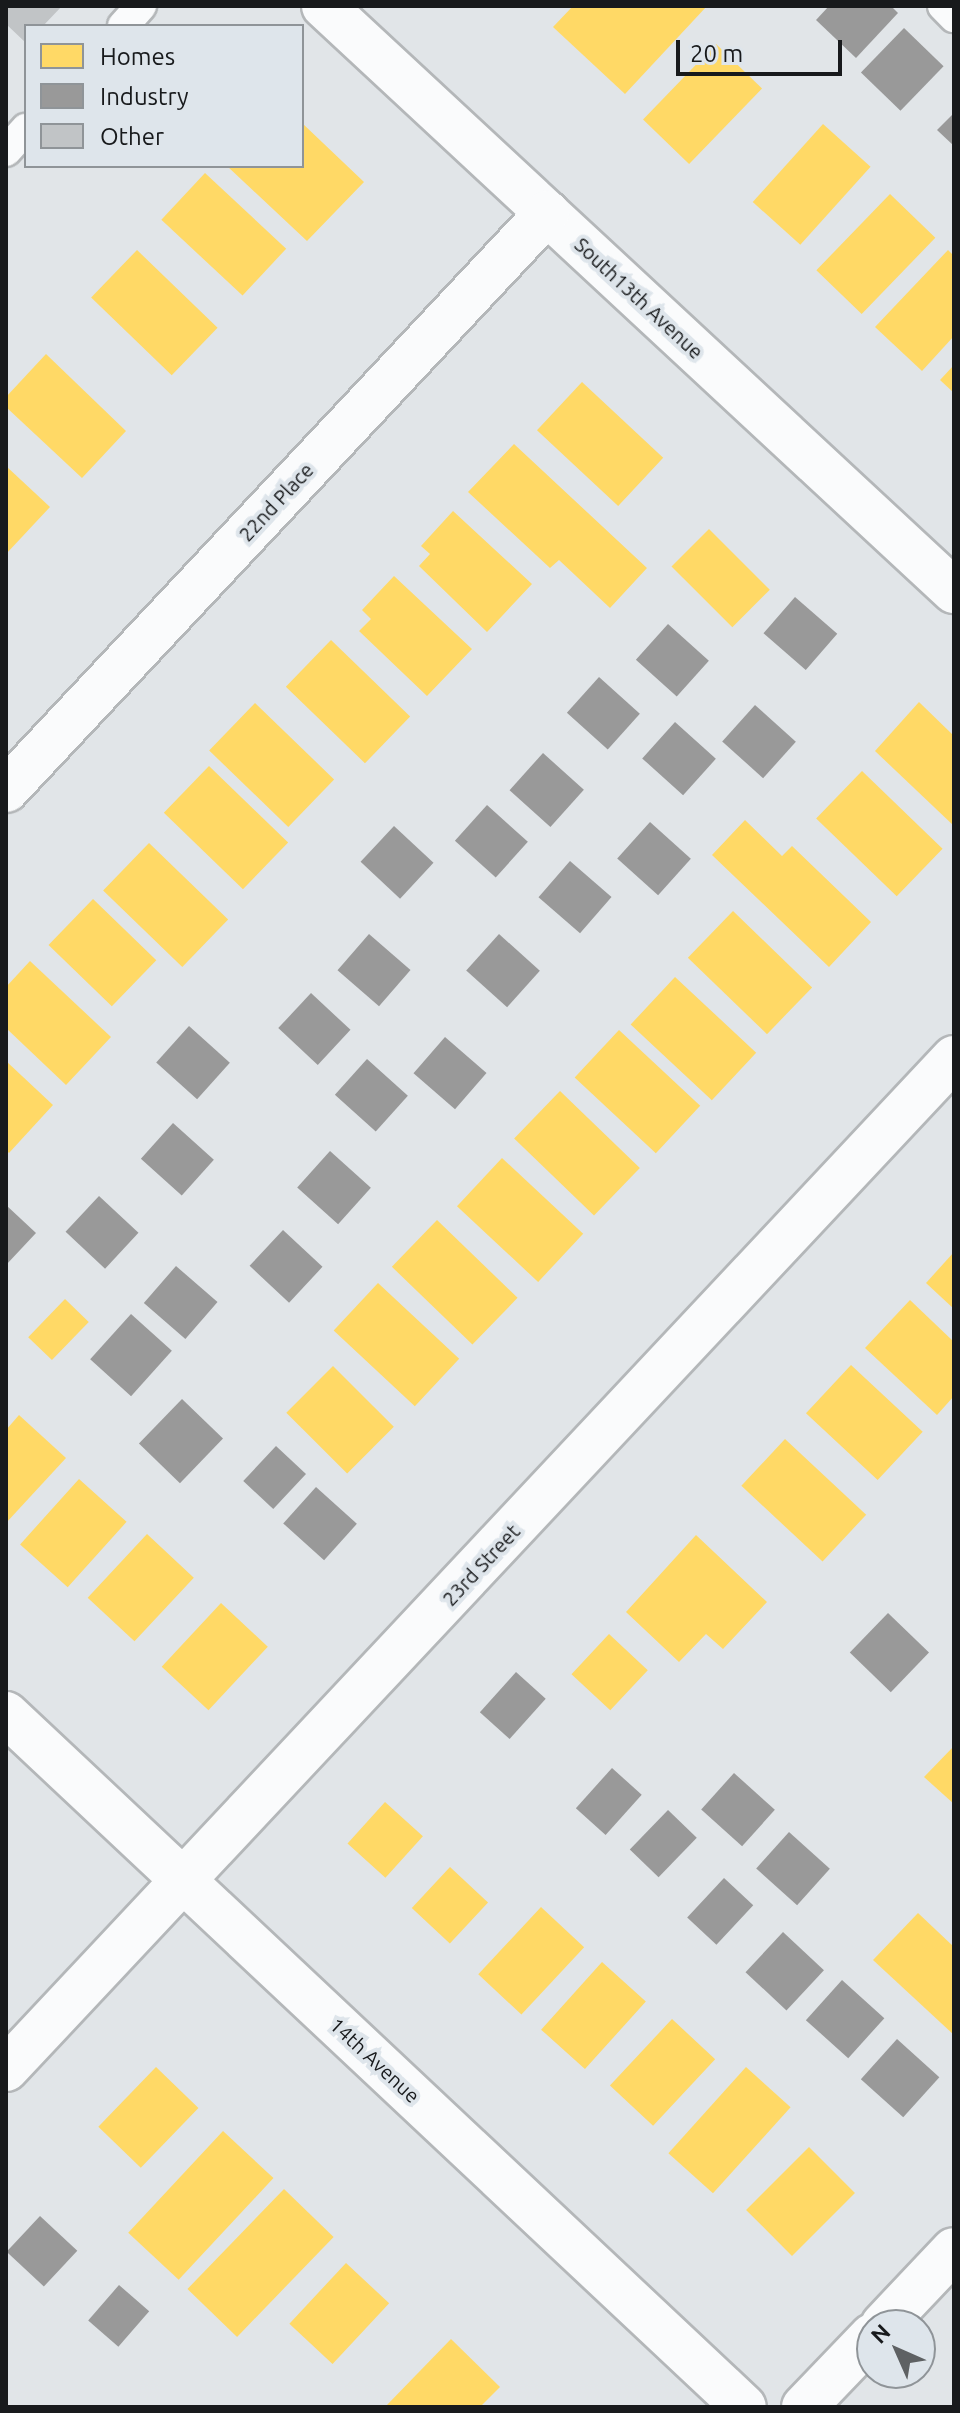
<!DOCTYPE html>
<style>
body{margin:0}
#map{position:relative;width:960px;height:2413px;overflow:hidden;background:#e1e5e8;font-family:Ubuntu,sans-serif}
div>[style]{position:absolute}
.homes>*{inset:0;background:#ffd966;transform-origin:0 0}
.industry>*{inset:0;background:#999;transform-origin:0 0}
.building>*{inset:0;background:#c1c4c6}
.roads{filter:drop-shadow(2px 0 #b4b7b9) drop-shadow(-2px 0 #b4b7b9) drop-shadow(0 2px #b4b7b9) drop-shadow(0 -2px #b4b7b9)}
.service>*{height:30px;margin:-15px;padding:0 15px;transform-origin:15px;border-radius:15px;background:#fafbfc}
.minor>*{height:44px;margin:-22px;padding:0 22px;transform-origin:22px;border-radius:22px;background:#fafbfc}
span{translate:-50% -50%;white-space:nowrap;text-align:center;line-height:1.15;-webkit-text-stroke:8px #dee5eb;paint-order:stroke}
.street-label{font-size:20px;color:#181a1c}
.frame{position:absolute;inset:0;border:8px solid #181a1c;pointer-events:none}
.legend{position:absolute;left:24px;top:24px;width:280px;height:144px;box-sizing:border-box;background:#dee5eb;border:2px solid #8f9498;margin:0;padding:10px 14px;list-style:none;font-size:24px;color:#181a1c}
.legend li{display:flex;align-items:center;gap:16px;height:40px}
.legend b{width:40px;border:2px solid #8f9498}
.north{position:absolute;left:856px;top:2309px;width:80px;height:80px;box-sizing:border-box;background:#dee5eb;border:2px solid #8f9498;border-radius:50%;rotate:315deg;font-size:22px;font-weight:700;line-height:32px;text-align:center;color:#181a1c}
.north::after{content:'';display:block;margin:auto;width:28px;height:36px;background:#5e6163;clip-path:polygon(50% 0,100% 100%,50% 72%,0 100%)}
.scale{position:absolute;left:676px;top:40px;width:166px;height:36px;box-sizing:border-box;border:4px solid #181a1c;border-top:0;padding-left:10px;font-size:24px;line-height:28px;white-space:nowrap;color:#181a1c;-webkit-text-stroke:6px #dee5eb;paint-order:stroke}
</style>
<div id="map">
<div class="homes">
<div style="clip-path:polygon(573px 6px,707px 6px,625px 94px,553px 27px)"></div>
<div style="left:716px;top:44px;width:64px;height:105px;rotate:44deg"></div>
<div style="clip-path:polygon(302px 123px,364px 182px,307px 241px,227px 166px,302px 166px)"></div>
<div style="left:823px;top:124px;width:64px;height:105px;rotate:42deg"></div>
<div style="left:205px;top:173px;width:111px;height:64px;rotate:43deg"></div>
<div style="left:890px;top:194px;width:63px;height:106px;rotate:44deg"></div>
<div style="left:137px;top:250px;width:112px;height:66px;rotate:44deg"></div>
<div style="clip-path:polygon(948px 250px,954px 256px,954px 336px,922px 371px,875px 327px)"></div>
<div style="clip-path:polygon(46px 354px,126px 431px,82px 478px,6px 407px,6px 397px)"></div>
<div style="clip-path:polygon(954px 365px,954px 393px,940px 380px)"></div>
<div style="left:582px;top:382px;width:111px;height:66px;rotate:43deg"></div>
<div style="clip-path:polygon(514px 444px,647px 568px,610px 608px,559px 560px,550px 568px,468px 492px)"></div>
<div style="clip-path:polygon(6px 466px,50px 507px,6px 554px)"></div>
<div style="clip-path:polygon(453px 511px,532px 584px,487px 632px,419px 566px,430px 554px,421px 546px)"></div>
<div style="left:709px;top:529px;width:86px;height:53px;rotate:45deg"></div>
<div style="clip-path:polygon(394px 576px,472px 649px,427px 696px,359px 631px,371px 619px,362px 610px)"></div>
<div style="left:331px;top:640px;width:110px;height:65px;rotate:44deg"></div>
<div style="clip-path:polygon(919px 702px,954px 736px,954px 826px,875px 751px)"></div>
<div style="left:255px;top:703px;width:110px;height:66px;rotate:44deg"></div>
<div style="left:209px;top:766px;width:110px;height:65px;rotate:44deg"></div>
<div style="left:862px;top:771px;width:112px;height:66px;rotate:44deg"></div>
<div style="clip-path:polygon(745px 820px,782px 856px,792px 846px,871px 922px,829px 967px,712px 855px)"></div>
<div style="left:149px;top:843px;width:110px;height:66px;rotate:44deg"></div>
<div style="left:93px;top:899px;width:88px;height:64px;rotate:44deg"></div>
<div style="left:733px;top:911px;width:110px;height:65px;rotate:44deg"></div>
<div style="clip-path:polygon(30px 961px,111px 1037px,66px 1085px,6px 1028px,6px 987px)"></div>
<div style="left:675px;top:977px;width:111px;height:65px;rotate:43deg"></div>
<div style="left:619px;top:1030px;width:111px;height:65px;rotate:43deg"></div>
<div style="clip-path:polygon(6px 1061px,53px 1105px,9px 1153px,6px 1150px)"></div>
<div style="left:560px;top:1091px;width:111px;height:66px;rotate:44deg"></div>
<div style="left:502px;top:1158px;width:111px;height:66px;rotate:43deg"></div>
<div style="left:437px;top:1220px;width:112px;height:65px;rotate:44deg"></div>
<div style="clip-path:polygon(954px 1252px,954px 1309px,926px 1283px)"></div>
<div style="left:378px;top:1283px;width:111px;height:65px;rotate:43deg"></div>
<div style="left:65px;top:1299px;width:33px;height:53px;rotate:44deg"></div>
<div style="clip-path:polygon(910px 1300px,954px 1342px,954px 1396px,937px 1415px,865px 1348px)"></div>
<div style="left:851px;top:1365px;width:98px;height:66px;rotate:43deg"></div>
<div style="left:333px;top:1366px;width:86px;height:66px;rotate:45deg"></div>
<div style="clip-path:polygon(19px 1415px,66px 1458px,6px 1523px,6px 1430px)"></div>
<div style="left:785px;top:1439px;width:111px;height:64px;rotate:43deg"></div>
<div style="left:79px;top:1479px;width:64px;height:88px;rotate:42deg"></div>
<div style="left:147px;top:1534px;width:64px;height:87px;rotate:43deg"></div>
<div style="clip-path:polygon(696px 1535px,767px 1602px,723px 1649px,706px 1634px,679px 1662px,626px 1612px)"></div>
<div style="left:221px;top:1603px;width:64px;height:87px;rotate:43deg"></div>
<div style="left:609px;top:1634px;width:53px;height:55px;rotate:43deg"></div>
<div style="clip-path:polygon(954px 1746px,954px 1804px,924px 1777px)"></div>
<div style="left:385px;top:1802px;width:51px;height:56px;rotate:42deg"></div>
<div style="left:450px;top:1867px;width:52px;height:56px;rotate:43deg"></div>
<div style="left:541px;top:1907px;width:59px;height:92px;rotate:43deg"></div>
<div style="clip-path:polygon(918px 1913px,954px 1947px,954px 2035px,873px 1960px)"></div>
<div style="left:602px;top:1962px;width:59px;height:91px;rotate:42deg"></div>
<div style="left:672px;top:2019px;width:59px;height:91px;rotate:43deg"></div>
<div style="left:156px;top:2067px;width:59px;height:83px;rotate:44deg"></div>
<div style="left:746px;top:2067px;width:60px;height:116px;rotate:42deg"></div>
<div style="left:223px;top:2131px;width:69px;height:139px;rotate:43deg"></div>
<div style="left:809px;top:2147px;width:65px;height:89px;rotate:45deg"></div>
<div style="left:284px;top:2189px;width:69px;height:139px;rotate:44deg"></div>
<div style="left:346px;top:2263px;width:59px;height:83px;rotate:43deg"></div>
<div style="clip-path:polygon(451px 2339px,500px 2387px,480px 2407px,385px 2407px)"></div>
</div>
<div class="industry">
<div style="clip-path:polygon(829px 6px,891px 6px,898px 13px,856px 58px,816px 20px)"></div>
<div style="left:904px;top:28px;width:55px;height:62px;rotate:44deg"></div>
<div style="clip-path:polygon(954px 113px,954px 146px,937px 130px)"></div>
<div style="left:795px;top:597px;width:56px;height:48px;rotate:41deg"></div>
<div style="left:668px;top:624px;width:55px;height:48px;rotate:42deg"></div>
<div style="left:599px;top:677px;width:55px;height:48px;rotate:42deg"></div>
<div style="left:755px;top:705px;width:55px;height:49px;rotate:42deg"></div>
<div style="left:675px;top:722px;width:55px;height:49px;rotate:42deg"></div>
<div style="left:543px;top:753px;width:55px;height:50px;rotate:42deg"></div>
<div style="left:487px;top:805px;width:55px;height:48px;rotate:42deg"></div>
<div style="left:650px;top:822px;width:55px;height:49px;rotate:42deg"></div>
<div style="left:394px;top:826px;width:54px;height:49px;rotate:43deg"></div>
<div style="left:570px;top:861px;width:55px;height:48px;rotate:41deg"></div>
<div style="left:369px;top:934px;width:55px;height:48px;rotate:41deg"></div>
<div style="left:499px;top:934px;width:55px;height:49px;rotate:42deg"></div>
<div style="left:311px;top:993px;width:54px;height:48px;rotate:43deg"></div>
<div style="left:189px;top:1026px;width:55px;height:49px;rotate:42deg"></div>
<div style="left:445px;top:1037px;width:55px;height:48px;rotate:41deg"></div>
<div style="left:367px;top:1059px;width:55px;height:48px;rotate:42deg"></div>
<div style="left:173px;top:1123px;width:55px;height:48px;rotate:42deg"></div>
<div style="left:330px;top:1151px;width:55px;height:49px;rotate:42deg"></div>
<div style="left:99px;top:1196px;width:54px;height:49px;rotate:43deg"></div>
<div style="clip-path:polygon(6px 1205px,36px 1233px,6px 1265px)"></div>
<div style="left:283px;top:1230px;width:54px;height:49px;rotate:43deg"></div>
<div style="left:176px;top:1266px;width:55px;height:49px;rotate:41deg"></div>
<div style="left:131px;top:1314px;width:55px;height:61px;rotate:42deg"></div>
<div style="left:182px;top:1399px;width:57px;height:62px;rotate:44deg"></div>
<div style="left:276px;top:1446px;width:41px;height:48px;rotate:43deg"></div>
<div style="left:316px;top:1487px;width:55px;height:49px;rotate:42deg"></div>
<div style="left:888px;top:1613px;width:57px;height:55px;rotate:44deg"></div>
<div style="left:516px;top:1672px;width:40px;height:54px;rotate:42deg"></div>
<div style="left:612px;top:1768px;width:40px;height:54px;rotate:42deg"></div>
<div style="left:734px;top:1773px;width:55px;height:49px;rotate:42deg"></div>
<div style="left:668px;top:1810px;width:40px;height:55px;rotate:44deg"></div>
<div style="left:789px;top:1832px;width:55px;height:49px;rotate:42deg"></div>
<div style="left:724px;top:1878px;width:40px;height:54px;rotate:43deg"></div>
<div style="left:783px;top:1932px;width:56px;height:55px;rotate:43deg"></div>
<div style="left:842px;top:1980px;width:57px;height:54px;rotate:42deg"></div>
<div style="left:897px;top:2039px;width:57px;height:54px;rotate:42deg"></div>
<div style="left:40px;top:2216px;width:51px;height:49px;rotate:43deg"></div>
<div style="left:119px;top:2285px;width:40px;height:47px;rotate:41deg"></div>
</div>
<div class="building">
<div style="clip-path:polygon(6px 6px,62px 6px,43px 26px,26px 26px,26px 43px,6px 24px)"></div>
</div>
<div class="roads">
<div class="service">
<div style="left:943px;top:6px;width:16px;rotate:45deg"></div>
<div style="left:123px;top:26px;width:27px;rotate:-48deg"></div>
<div style="left:6px;top:151px;width:30px;rotate:-48deg"></div>
</div>
<div class="minor">
<div style="left:324px;top:6px;width:860px;rotate:42.88deg"></div>
<div style="left:6px;top:790px;width:791px;rotate:-46.84deg"></div>
<div style="left:6px;top:1714px;width:1012px;rotate:43.2deg"></div>
<div style="left:6px;top:2069px;width:1386px;rotate:-46.84deg"></div>
<div style="left:883px;top:2325px;width:103px;rotate:-46.6deg"></div>
<div style="left:804px;top:2407px;width:98px;rotate:-46.2deg"></div>
</div>
</div>
<div class="street-label">
<span style="left:639px;top:298px;rotate:43deg">South13th Avenue</span>
<span style="left:276px;top:502px;rotate:-47deg">22nd Place</span>
<span style="left:481px;top:1565px;rotate:-47deg">23rd Street</span>
<span style="left:375px;top:2060px;rotate:43deg">14th Avenue</span>
</div>
<div class="frame"></div>
<ul class="legend">
<li><b style="height:22px;background:#ffd966"></b>Homes</li>
<li><b style="height:22px;background:#999"></b>Industry</li>
<li><b style="height:22px;background:#c1c4c6"></b>Other</li>
</ul>
<div class="north">N</div>
<div class="scale">20 m</div>
</div>
